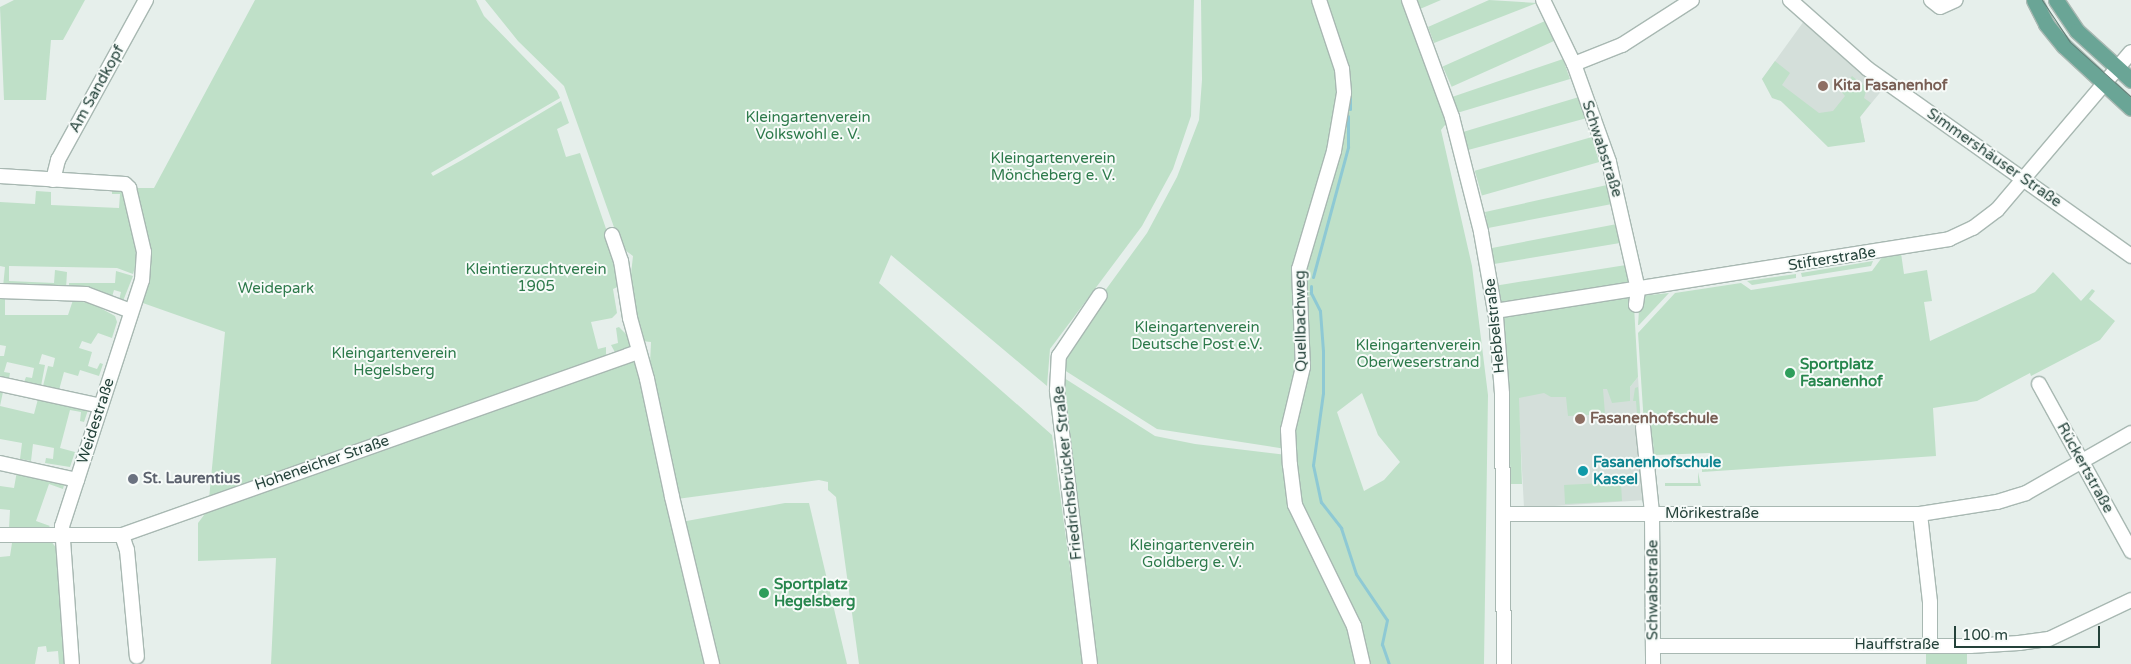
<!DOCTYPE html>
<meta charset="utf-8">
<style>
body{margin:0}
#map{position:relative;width:2131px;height:664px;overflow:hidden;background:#e6efeb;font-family:"Varela Round",sans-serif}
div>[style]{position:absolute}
.built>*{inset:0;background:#d4dfda}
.green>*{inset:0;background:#bfe0c8;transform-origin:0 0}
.stream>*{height:3px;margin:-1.5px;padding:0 1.5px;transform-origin:1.5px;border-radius:1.5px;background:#8ec9d4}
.roads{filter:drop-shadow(1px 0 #a8b8b2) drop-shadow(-1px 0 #a8b8b2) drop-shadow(0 1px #a8b8b2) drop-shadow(0 -1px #a8b8b2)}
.minor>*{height:14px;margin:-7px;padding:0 7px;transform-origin:7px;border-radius:7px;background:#fff}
.major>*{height:15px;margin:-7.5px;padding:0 7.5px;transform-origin:7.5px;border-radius:7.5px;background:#6aa596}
.tram>*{height:1px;margin:-0.5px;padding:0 0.5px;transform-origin:0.5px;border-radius:0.5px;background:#5f7d75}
.dots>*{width:14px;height:14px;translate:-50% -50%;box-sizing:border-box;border:2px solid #f7fbf9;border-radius:50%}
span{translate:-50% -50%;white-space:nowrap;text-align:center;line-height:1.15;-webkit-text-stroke:4px #f7fbf9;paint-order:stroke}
.education-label{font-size:15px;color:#785e54;font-weight:700}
.left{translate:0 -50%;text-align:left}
.street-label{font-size:15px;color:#24423a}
.park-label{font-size:15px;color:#2d7a4b}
.leisure-label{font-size:15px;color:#27864d;font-weight:700}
.culture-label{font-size:15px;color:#0d838f;font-weight:700}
.worship-label{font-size:15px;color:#5b616d;font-weight:700}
.scale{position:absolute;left:1954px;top:626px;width:146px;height:22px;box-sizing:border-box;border:2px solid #24423a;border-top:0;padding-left:6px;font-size:15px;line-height:18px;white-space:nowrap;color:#24423a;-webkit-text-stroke:4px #f7fbf9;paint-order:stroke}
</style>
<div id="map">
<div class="built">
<div style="clip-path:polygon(1804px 21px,1883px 89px,1860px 117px,1865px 142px,1809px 126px,1773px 94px,1762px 79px)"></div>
<div style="clip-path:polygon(1638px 377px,1646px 500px,1524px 508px,1518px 394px,1630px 387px)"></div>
</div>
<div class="green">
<div style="clip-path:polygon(14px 0,85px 0,63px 40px,51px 40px,46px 100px,4px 100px,0 7px)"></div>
<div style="clip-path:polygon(255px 0,476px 0,484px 16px,557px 91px,560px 98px,431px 173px,433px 176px,462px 160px,561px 101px,569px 123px,557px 129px,566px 157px,580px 153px,614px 252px,622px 285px,613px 289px,617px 313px,612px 318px,591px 322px,598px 349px,606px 347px,606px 359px,209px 499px,225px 332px,140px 302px,151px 259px,137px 188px,154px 188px)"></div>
<div style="clip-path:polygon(485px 0,1194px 0,1191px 116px,1173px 169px,1142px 226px,1050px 349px,1047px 386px,891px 255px,879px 283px,1052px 435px,1083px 664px,859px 664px,836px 497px,828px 490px,828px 482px,819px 480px,677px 499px,650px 364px,651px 342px,641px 341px,630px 283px,633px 256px,621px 247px,564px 86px,518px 41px)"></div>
<div style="clip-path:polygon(1201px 0,1317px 0,1339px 64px,1341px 98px,1306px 235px,1299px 369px,1286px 449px,1157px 429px,1061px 368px,1075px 332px,1147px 233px,1177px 177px,1199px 120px,1202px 80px)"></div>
<div style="clip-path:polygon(evenodd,1323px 0,1403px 0,1449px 120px,1441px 130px,1472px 266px,1488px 395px,1484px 664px,1368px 664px,1297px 503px,1291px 428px,1303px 283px,1346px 107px,1323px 0,1362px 393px,1378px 435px,1400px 462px,1384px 480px,1364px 491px,1337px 412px,1362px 393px)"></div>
<div style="clip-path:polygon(1416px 0,1441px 0,1420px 9px)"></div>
<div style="clip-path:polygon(1489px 0,1537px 3px,1434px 43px,1428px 27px)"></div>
<div style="left:1545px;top:21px;width:22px;height:112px;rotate:66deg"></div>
<div style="clip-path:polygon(1563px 59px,1570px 79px,1457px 113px,1452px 97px)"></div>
<div style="clip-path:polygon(1775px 61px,1790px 73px,1782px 85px,1819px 113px,1833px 111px,1845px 96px,1840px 90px,1852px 76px,1867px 88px,1864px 98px,1871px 103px,1860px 117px,1865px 142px,1828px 147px,1781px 101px,1772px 98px,1762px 79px)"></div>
<div style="clip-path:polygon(1579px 97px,1587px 118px,1468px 150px,1463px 132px)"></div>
<div style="left:1592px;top:137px;width:26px;height:122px;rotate:74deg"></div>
<div style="clip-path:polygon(1607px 185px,1612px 204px,1488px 228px,1485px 212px)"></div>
<div style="clip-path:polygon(112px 189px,121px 190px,126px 194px,137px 260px,133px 274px,117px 268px,9px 266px,9px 281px,54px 283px,55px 270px,67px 272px,66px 289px,3px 287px,5px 267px,0 266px,0 202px,35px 204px,36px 191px,51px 192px,51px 205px,119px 208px,120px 194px,112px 194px)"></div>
<div style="clip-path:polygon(1617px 224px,1620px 243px,1494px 264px,1492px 248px)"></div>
<div style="clip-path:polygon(1901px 253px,1904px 274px,1927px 270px,1932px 301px,1924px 302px,1930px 341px,2035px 292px,2053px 272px,2081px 301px,2092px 289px,2095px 291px,2089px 299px,2115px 321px,2100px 340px,2031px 376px,2030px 373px,1977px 401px,1933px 408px,1936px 456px,1702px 472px,1702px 464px,1710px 463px,1710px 453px,1654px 455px,1653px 442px,1645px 440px,1638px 333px,1675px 293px,1741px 283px,1751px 290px,1872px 271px,1883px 256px)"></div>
<div style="clip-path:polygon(1873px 261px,1871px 266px,1802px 277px,1801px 273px)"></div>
<div style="left:1626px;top:265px;width:20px;height:129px;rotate:81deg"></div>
<div style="clip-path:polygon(116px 271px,133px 276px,123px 301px,119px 300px,121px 292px,114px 290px,112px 297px,69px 289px,69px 283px,115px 283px)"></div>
<div style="clip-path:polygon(1796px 274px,1796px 278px,1752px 285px,1747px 281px)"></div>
<div style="clip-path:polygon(1669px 293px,1639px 325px,1638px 325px,1640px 296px)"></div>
<div style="clip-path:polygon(0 297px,5px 297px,5px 315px,68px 315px,73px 300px,93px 304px,115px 316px,117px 322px,112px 338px,98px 333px,91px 344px,82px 341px,79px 348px,92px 352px,88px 366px,97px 369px,100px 363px,103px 364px,99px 376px,80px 370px,78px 376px,64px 372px,59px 390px,43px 386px,48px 366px,53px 367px,55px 358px,42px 354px,39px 364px,45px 365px,41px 386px,24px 382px,26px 377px,32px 378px,34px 368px,7px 362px,4px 372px,10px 373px,9px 379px,0 377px,0 356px,4px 356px,6px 346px,0 345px)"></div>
<div style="clip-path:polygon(1628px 297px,1634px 306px,1638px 377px,1630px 387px,1630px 401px,1612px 403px,1607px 389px,1603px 389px,1605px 414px,1568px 416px,1566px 397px,1551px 397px,1544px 393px,1519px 398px,1522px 484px,1511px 484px,1503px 317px)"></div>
<div style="clip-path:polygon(619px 327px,628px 336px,631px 346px,626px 353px,617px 356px,611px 345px,618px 343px,616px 328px)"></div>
<div style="clip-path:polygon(637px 360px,706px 664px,271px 664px,276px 558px,198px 561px,198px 523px,207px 511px)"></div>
<div style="clip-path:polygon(1061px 376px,1155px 436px,1195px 444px,1287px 455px,1293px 505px,1350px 627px,1360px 664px,1093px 664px)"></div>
<div style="clip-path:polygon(1638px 387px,1642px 440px,1639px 440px,1636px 401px,1633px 401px,1635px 388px)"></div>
<div style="clip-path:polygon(0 391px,3px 392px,0 406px,34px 414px,38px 399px,88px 410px,84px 422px,80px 421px,81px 412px,70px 410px,60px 448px,75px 452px,70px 467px,45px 463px,46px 458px,53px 459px,54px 448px,33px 444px,31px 461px,20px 459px,22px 443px,0 439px)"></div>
<div style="clip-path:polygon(17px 471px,64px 485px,63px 489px,49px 484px,36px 521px,50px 526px,46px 530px,9px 528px,10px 510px,0 509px,0 486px,14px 488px)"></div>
<div style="clip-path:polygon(1698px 472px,1701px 486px,1665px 486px,1665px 483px,1698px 483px)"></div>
<div style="left:1621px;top:482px;width:19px;height:57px;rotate:87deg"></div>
<div style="clip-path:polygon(785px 503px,809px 503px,847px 664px,715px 664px,681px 522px)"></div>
<div style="clip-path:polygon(51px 541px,57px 549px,64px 664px,59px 664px,58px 651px,47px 652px,46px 646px,38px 647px,35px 664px,0 664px,0 557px,10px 556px,12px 543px)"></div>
<div style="left:1926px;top:651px;width:41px;height:13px"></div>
</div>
<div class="stream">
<div style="left:1350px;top:109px;width:14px;rotate:-90deg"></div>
<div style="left:1313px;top:277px;width:135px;rotate:-74.9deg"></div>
<div style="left:1348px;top:147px;width:31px;rotate:-90deg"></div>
<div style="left:1311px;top:286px;width:7px;rotate:90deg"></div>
<div style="left:1311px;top:293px;width:20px;rotate:63deg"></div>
<div style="left:1320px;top:311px;width:40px;rotate:85.7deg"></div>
<div style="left:1323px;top:351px;width:42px;rotate:90deg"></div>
<div style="left:1323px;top:393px;width:73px;rotate:97.9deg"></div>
<div style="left:1313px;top:465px;width:38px;rotate:78deg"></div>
<div style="left:1321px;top:502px;width:33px;rotate:52deg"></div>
<div style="left:1341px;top:528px;width:48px;rotate:71.9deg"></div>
<div style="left:1356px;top:574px;width:55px;rotate:56deg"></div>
<div style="left:1387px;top:620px;width:25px;rotate:102deg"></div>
<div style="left:1382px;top:644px;width:21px;rotate:71deg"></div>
</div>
<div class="roads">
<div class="minor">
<div style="left:1319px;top:0;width:73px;rotate:71.6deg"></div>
<div style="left:1342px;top:69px;width:24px;rotate:85deg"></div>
<div style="left:1344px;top:93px;width:59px;rotate:99.8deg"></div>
<div style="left:1334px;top:151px;width:123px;rotate:106.5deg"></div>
<div style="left:1299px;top:269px;width:98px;rotate:87.7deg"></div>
<div style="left:1303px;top:367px;width:65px;rotate:103.4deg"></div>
<div style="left:1288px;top:430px;width:35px;rotate:87deg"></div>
<div style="left:1290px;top:465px;width:40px;rotate:82.9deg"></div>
<div style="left:1295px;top:505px;width:135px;rotate:64deg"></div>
<div style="left:1354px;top:626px;width:39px;rotate:77deg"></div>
<div style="left:1409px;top:0;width:125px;rotate:69.8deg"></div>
<div style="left:1452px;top:117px;width:119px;rotate:75.8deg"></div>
<div style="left:1481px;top:232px;width:86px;rotate:80deg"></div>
<div style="left:1496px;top:317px;width:77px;rotate:85.5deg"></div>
<div style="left:1502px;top:394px;width:270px;rotate:89.6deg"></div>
<div style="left:1543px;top:0;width:71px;rotate:64.2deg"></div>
<div style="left:1574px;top:64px;width:104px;rotate:70.3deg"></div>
<div style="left:1609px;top:162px;width:131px;rotate:77.2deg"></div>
<div style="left:1638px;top:290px;width:15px;rotate:98deg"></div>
<div style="left:1790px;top:0;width:104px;rotate:41.5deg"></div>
<div style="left:1868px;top:69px;width:323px;rotate:35.4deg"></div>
<div style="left:1931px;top:0;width:11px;rotate:38deg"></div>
<div style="left:1940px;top:7px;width:17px;rotate:-24deg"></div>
<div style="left:1574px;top:64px;width:52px;rotate:-21.6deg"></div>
<div style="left:1622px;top:45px;width:83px;rotate:-32.7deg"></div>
<div style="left:0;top:176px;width:125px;rotate:3.7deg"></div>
<div style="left:125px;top:184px;width:6px;rotate:45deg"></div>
<div style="left:129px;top:188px;width:66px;rotate:76.8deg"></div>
<div style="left:144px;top:252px;width:28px;rotate:94deg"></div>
<div style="left:142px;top:280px;width:259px;rotate:108deg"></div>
<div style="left:62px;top:526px;width:138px;rotate:85.9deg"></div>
<div style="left:53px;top:180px;width:21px;rotate:-76deg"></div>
<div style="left:58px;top:160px;width:183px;rotate:-61.2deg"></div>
<div style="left:612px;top:235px;width:28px;rotate:71deg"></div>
<div style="left:621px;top:261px;width:58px;rotate:81deg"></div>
<div style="left:630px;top:318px;width:63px;rotate:74.4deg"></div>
<div style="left:647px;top:379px;width:121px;rotate:78deg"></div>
<div style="left:672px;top:497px;width:172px;rotate:76.5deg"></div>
<div style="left:0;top:291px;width:86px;rotate:2deg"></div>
<div style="left:86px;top:294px;width:48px;rotate:20.7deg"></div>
<div style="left:1495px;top:311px;width:460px;rotate:-9deg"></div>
<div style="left:1949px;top:239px;width:26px;rotate:-25deg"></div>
<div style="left:1973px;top:228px;width:30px;rotate:-37deg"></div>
<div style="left:1997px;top:210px;width:207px;rotate:-49.7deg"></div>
<div style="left:0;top:384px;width:103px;rotate:12.3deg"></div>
<div style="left:2039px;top:384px;width:191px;rotate:61.1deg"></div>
<div style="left:1643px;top:427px;width:86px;rotate:84deg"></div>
<div style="left:1652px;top:513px;width:151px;rotate:89.6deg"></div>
<div style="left:0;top:463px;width:79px;rotate:12.4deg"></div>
<div style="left:1504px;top:514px;width:416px"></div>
<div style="left:1920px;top:514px;width:78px;rotate:-8.9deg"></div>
<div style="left:1997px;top:502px;width:30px;rotate:-17deg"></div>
<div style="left:2026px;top:493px;width:121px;rotate:-29.7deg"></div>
<div style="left:1920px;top:514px;width:89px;rotate:83.5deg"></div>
<div style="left:1930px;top:602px;width:43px;rotate:90deg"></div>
<div style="left:0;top:535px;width:122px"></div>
<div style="left:122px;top:535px;width:547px;rotate:-19.53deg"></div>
<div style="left:122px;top:535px;width:16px;rotate:72deg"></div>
<div style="left:127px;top:550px;width:107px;rotate:84.7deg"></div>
<div style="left:1653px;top:646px;width:317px"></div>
<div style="left:1970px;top:646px;width:49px;rotate:-3.5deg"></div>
<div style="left:2019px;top:643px;width:30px;rotate:-8deg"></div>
<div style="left:2049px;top:639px;width:91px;rotate:-25.4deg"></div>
<div style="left:1090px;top:664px;width:276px;rotate:-96.9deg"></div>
<div style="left:1057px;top:390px;width:34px;rotate:-87deg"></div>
<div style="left:1059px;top:356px;width:73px;rotate:-56.1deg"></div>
</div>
<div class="major">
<div style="left:2034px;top:0;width:27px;rotate:63deg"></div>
<div style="left:2046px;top:24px;width:28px;rotate:51deg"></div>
<div style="left:2064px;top:46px;width:91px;rotate:42.8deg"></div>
<div style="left:2056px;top:0;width:37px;rotate:56deg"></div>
<div style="left:2077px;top:31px;width:73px;rotate:42.2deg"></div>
</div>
</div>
<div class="tram">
<div style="left:2042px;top:0;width:50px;rotate:56.3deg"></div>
<div style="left:2070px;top:42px;width:82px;rotate:42deg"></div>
</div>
<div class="dots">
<div style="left:1823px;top:86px;background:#8d6e63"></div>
<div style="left:1790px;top:373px;background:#2e9e5b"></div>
<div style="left:1580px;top:419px;background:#8d6e63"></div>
<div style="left:1583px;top:471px;background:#0f9aa8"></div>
<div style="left:133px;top:479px;background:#6b7280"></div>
<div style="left:764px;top:593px;background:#2e9e5b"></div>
</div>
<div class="education-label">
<span class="left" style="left:1833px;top:86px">Kita Fasanenhof</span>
<span class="left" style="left:1590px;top:419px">Fasanenhofschule</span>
</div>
<div class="street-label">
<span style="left:97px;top:89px;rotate:-61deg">Am Sandkopf</span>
<span style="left:1602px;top:149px;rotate:72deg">Schwabstraße</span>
<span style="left:1994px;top:158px;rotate:35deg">Simmershäuser Straße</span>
<span style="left:1832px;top:259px;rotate:-9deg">Stifterstraße</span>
<span style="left:1301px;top:321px;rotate:-91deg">Quellbachweg</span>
<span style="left:1495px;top:326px;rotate:-96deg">Hebbelstraße</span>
<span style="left:96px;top:421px;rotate:-72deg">Weidestraße</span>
<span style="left:322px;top:463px;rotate:-19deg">Hoheneicher Straße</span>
<span style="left:2085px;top:468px;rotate:61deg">Rückertstraße</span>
<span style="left:1068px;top:473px;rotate:-96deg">Friedrichsbrücker Straße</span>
<span style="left:1712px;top:514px">Mörikestraße</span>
<span style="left:1653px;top:590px;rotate:-90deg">Schwabstraße</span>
<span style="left:1897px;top:645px">Hauffstraße</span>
</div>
<div class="park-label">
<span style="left:808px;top:126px">Kleingartenverein<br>Volkswohl e. V.</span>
<span style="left:1053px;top:167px">Kleingartenverein<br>Möncheberg e. V.</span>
<span style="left:536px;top:278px">Kleintierzuchtverein<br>1905</span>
<span style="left:276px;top:289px">Weidepark</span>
<span style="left:1197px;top:336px">Kleingartenverein<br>Deutsche Post e.V.</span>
<span style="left:1418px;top:354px">Kleingartenverein<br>Oberweserstrand</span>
<span style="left:394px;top:362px">Kleingartenverein<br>Hegelsberg</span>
<span style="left:1192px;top:554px">Kleingartenverein<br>Goldberg e. V.</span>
</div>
<div class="leisure-label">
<span class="left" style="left:1800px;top:373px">Sportplatz<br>Fasanenhof</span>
<span class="left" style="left:774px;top:593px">Sportplatz<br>Hegelsberg</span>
</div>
<div class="culture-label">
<span class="left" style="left:1593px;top:471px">Fasanenhofschule<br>Kassel</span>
</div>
<div class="worship-label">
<span class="left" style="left:143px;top:479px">St. Laurentius</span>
</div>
<div class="scale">100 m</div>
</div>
